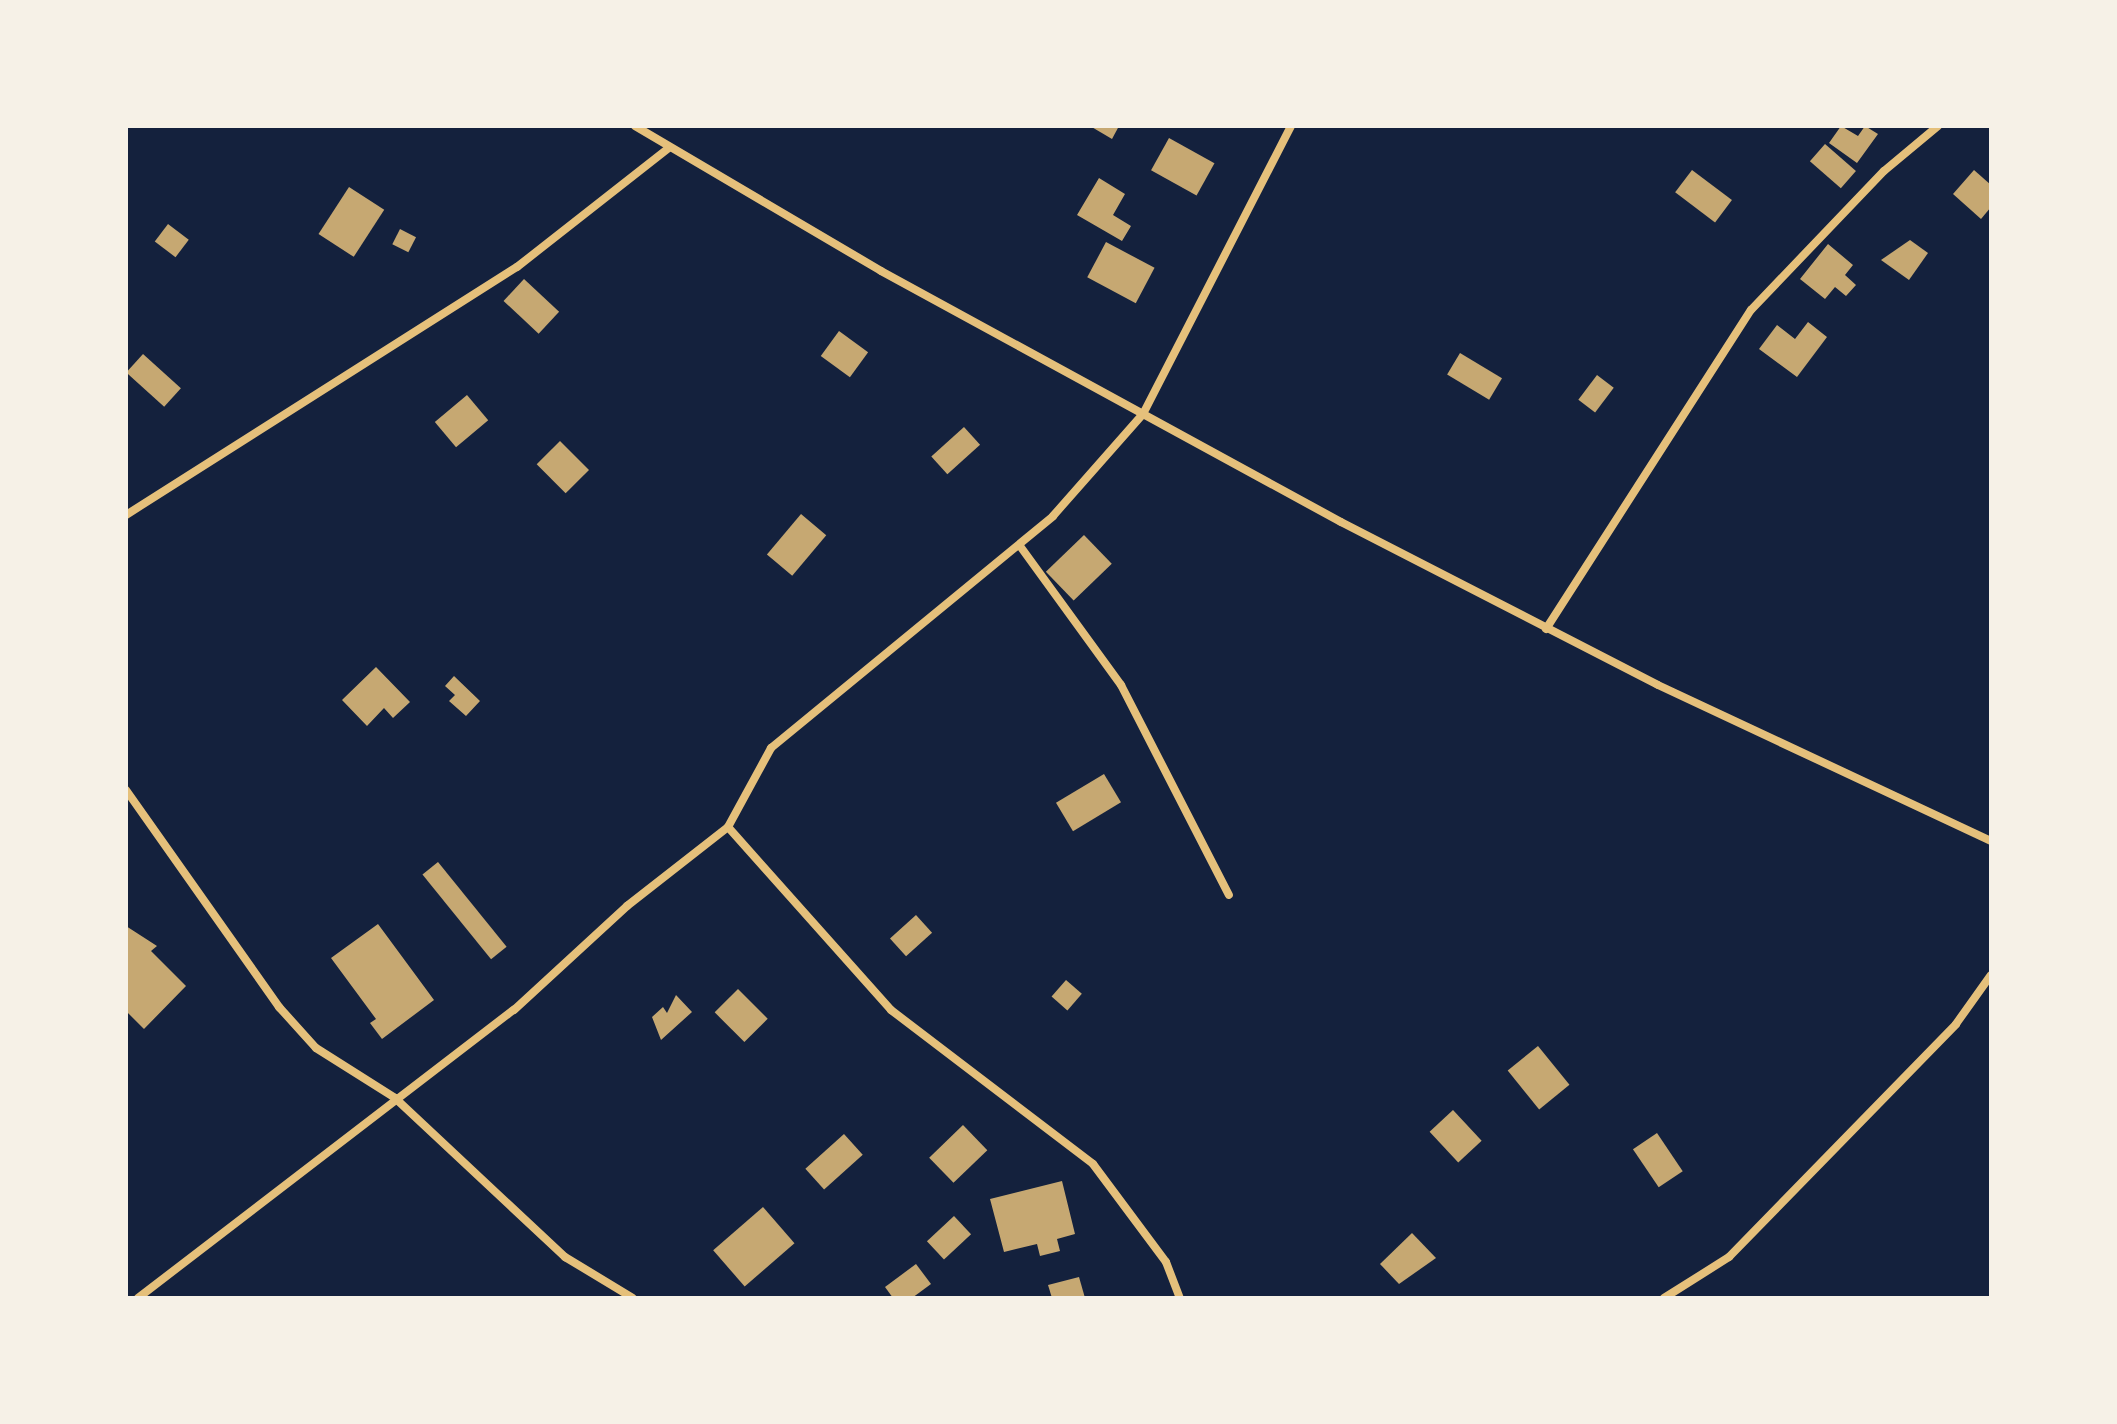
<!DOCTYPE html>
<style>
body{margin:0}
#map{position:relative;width:2117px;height:1424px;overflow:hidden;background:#14213d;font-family:"Playfair Display",serif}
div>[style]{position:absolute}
.building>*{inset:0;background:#c6a872;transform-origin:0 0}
.minor>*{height:8px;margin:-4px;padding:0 4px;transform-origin:4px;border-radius:4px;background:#e5c07b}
span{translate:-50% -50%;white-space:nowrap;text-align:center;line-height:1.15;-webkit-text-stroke:6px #f6f1e7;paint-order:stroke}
.frame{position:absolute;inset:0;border:128px solid #f6f1e7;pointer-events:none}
</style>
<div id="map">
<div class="building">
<div style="clip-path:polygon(1090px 126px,1119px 126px,1112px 139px)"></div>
<div style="clip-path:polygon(1841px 126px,1858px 136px,1865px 126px,1878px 134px,1857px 163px,1829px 143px)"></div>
<div style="left:1169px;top:138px;width:52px;height:37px;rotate:29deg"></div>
<div style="left:1825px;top:144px;width:41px;height:23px;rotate:41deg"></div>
<div style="left:1692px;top:170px;width:50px;height:28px;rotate:37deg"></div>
<div style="clip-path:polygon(1974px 170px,1991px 185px,1991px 207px,1981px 219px,1953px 194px)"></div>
<div style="clip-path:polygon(1099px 178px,1125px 194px,1113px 215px,1131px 226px,1122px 241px,1077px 215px)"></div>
<div style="left:349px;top:187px;width:42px;height:56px;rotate:33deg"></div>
<div style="left:168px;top:224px;width:26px;height:22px;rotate:37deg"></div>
<div style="left:400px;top:229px;width:18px;height:17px;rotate:27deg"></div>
<div style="clip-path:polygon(1910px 240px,1928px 253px,1909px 280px,1881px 260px)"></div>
<div style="left:1106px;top:242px;width:55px;height:40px;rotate:28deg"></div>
<div style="clip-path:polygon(1828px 244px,1853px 265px,1845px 275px,1856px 285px,1846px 296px,1835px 287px,1825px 299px,1800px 279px)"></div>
<div style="left:524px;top:279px;width:48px;height:30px;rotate:43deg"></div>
<div style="clip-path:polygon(1808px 322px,1827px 337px,1797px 377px,1759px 349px,1777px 325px,1795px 339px)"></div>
<div style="left:839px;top:331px;width:36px;height:31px;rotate:36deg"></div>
<div style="left:1460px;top:353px;width:49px;height:25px;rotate:31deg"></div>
<div style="left:143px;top:354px;width:51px;height:25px;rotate:42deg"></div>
<div style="left:1597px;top:375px;width:21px;height:31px;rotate:37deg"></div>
<div style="left:467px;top:395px;width:33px;height:42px;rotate:50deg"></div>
<div style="left:964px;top:427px;width:24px;height:44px;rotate:48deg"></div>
<div style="left:560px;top:441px;width:41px;height:33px;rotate:45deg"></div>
<div style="left:801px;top:514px;width:33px;height:53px;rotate:40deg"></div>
<div style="left:1084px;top:535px;width:40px;height:53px;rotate:46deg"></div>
<div style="clip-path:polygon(376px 667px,410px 702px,393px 718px,384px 708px,367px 726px,342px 700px)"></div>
<div style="clip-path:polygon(454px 676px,480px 701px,466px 716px,449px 701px,455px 695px,445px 686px)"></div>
<div style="left:1104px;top:774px;width:33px;height:56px;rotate:59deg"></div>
<div style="left:438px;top:862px;width:109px;height:20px;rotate:51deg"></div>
<div style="left:916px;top:915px;width:24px;height:35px;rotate:48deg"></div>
<div style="clip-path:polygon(378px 924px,434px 1000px,382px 1039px,370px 1023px,376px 1019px,331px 958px)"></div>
<div style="clip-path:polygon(126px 926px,157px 946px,151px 951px,186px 986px,144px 1029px,126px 1011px)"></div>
<div style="left:1066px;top:980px;width:21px;height:22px;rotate:41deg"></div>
<div style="left:738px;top:989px;width:42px;height:33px;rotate:45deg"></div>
<div style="clip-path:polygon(676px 995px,692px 1012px,661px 1040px,652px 1017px,663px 1007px,667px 1013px)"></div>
<div style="left:1538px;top:1046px;width:50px;height:39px;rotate:51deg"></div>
<div style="left:1453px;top:1110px;width:42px;height:32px;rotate:47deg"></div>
<div style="left:963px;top:1125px;width:35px;height:47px;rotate:46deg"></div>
<div style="left:1657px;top:1133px;width:46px;height:29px;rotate:56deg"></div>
<div style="left:844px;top:1134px;width:28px;height:52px;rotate:48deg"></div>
<div style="clip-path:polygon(1062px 1181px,1075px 1234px,1057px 1239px,1060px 1251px,1040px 1256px,1037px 1244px,1004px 1252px,990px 1199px)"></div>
<div style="left:763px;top:1207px;width:48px;height:66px;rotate:49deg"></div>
<div style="left:954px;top:1216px;width:25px;height:37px;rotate:47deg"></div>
<div style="clip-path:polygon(1412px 1233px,1436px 1258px,1399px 1284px,1380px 1264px)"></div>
<div style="clip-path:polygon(916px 1264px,931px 1284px,912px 1298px,893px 1298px,885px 1287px)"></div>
<div style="clip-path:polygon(1079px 1277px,1085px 1298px,1052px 1298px,1048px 1285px)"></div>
</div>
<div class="minor">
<div style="left:635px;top:126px;width:286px;rotate:30.5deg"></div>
<div style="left:881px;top:271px;width:524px;rotate:28.62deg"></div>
<div style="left:1341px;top:522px;width:356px;rotate:27.2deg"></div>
<div style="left:1658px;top:685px;width:368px;rotate:25.1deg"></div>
<div style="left:126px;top:515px;width:463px;rotate:-32.4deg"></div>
<div style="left:517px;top:267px;width:193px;rotate:-38.1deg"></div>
<div style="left:1020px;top:546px;width:172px;rotate:54deg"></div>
<div style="left:1121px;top:685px;width:236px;rotate:62.8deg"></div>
<div style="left:1546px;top:629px;width:379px;rotate:-57.3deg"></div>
<div style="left:1751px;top:310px;width:192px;rotate:-46.3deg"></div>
<div style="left:1884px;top:171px;width:70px;rotate:-39.8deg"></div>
<div style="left:126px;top:790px;width:266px;rotate:54.8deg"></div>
<div style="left:279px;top:1007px;width:55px;rotate:47.9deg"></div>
<div style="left:316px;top:1048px;width:93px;rotate:32.3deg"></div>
<div style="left:395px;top:1098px;width:233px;rotate:43.1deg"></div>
<div style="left:565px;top:1257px;width:79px;rotate:31.1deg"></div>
<div style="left:728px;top:827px;width:245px;rotate:48.3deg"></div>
<div style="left:891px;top:1010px;width:254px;rotate:37.3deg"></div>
<div style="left:1093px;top:1164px;width:122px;rotate:53.3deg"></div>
<div style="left:1166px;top:1262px;width:39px;rotate:69deg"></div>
<div style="left:138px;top:1298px;width:474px;rotate:-37.5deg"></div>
<div style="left:514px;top:1010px;width:154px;rotate:-42.6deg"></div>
<div style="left:627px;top:906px;width:128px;rotate:-38deg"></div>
<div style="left:728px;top:827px;width:90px;rotate:-61.4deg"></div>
<div style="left:771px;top:748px;width:365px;rotate:-39.4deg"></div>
<div style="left:1053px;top:516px;width:136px;rotate:-48.6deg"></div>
<div style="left:1143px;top:414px;width:324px;rotate:-62.8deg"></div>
<div style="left:1664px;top:1298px;width:77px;rotate:-32.2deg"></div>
<div style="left:1729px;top:1257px;width:325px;rotate:-45.7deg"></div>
<div style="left:1956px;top:1024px;width:60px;rotate:-54.5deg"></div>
</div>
<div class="frame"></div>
</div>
